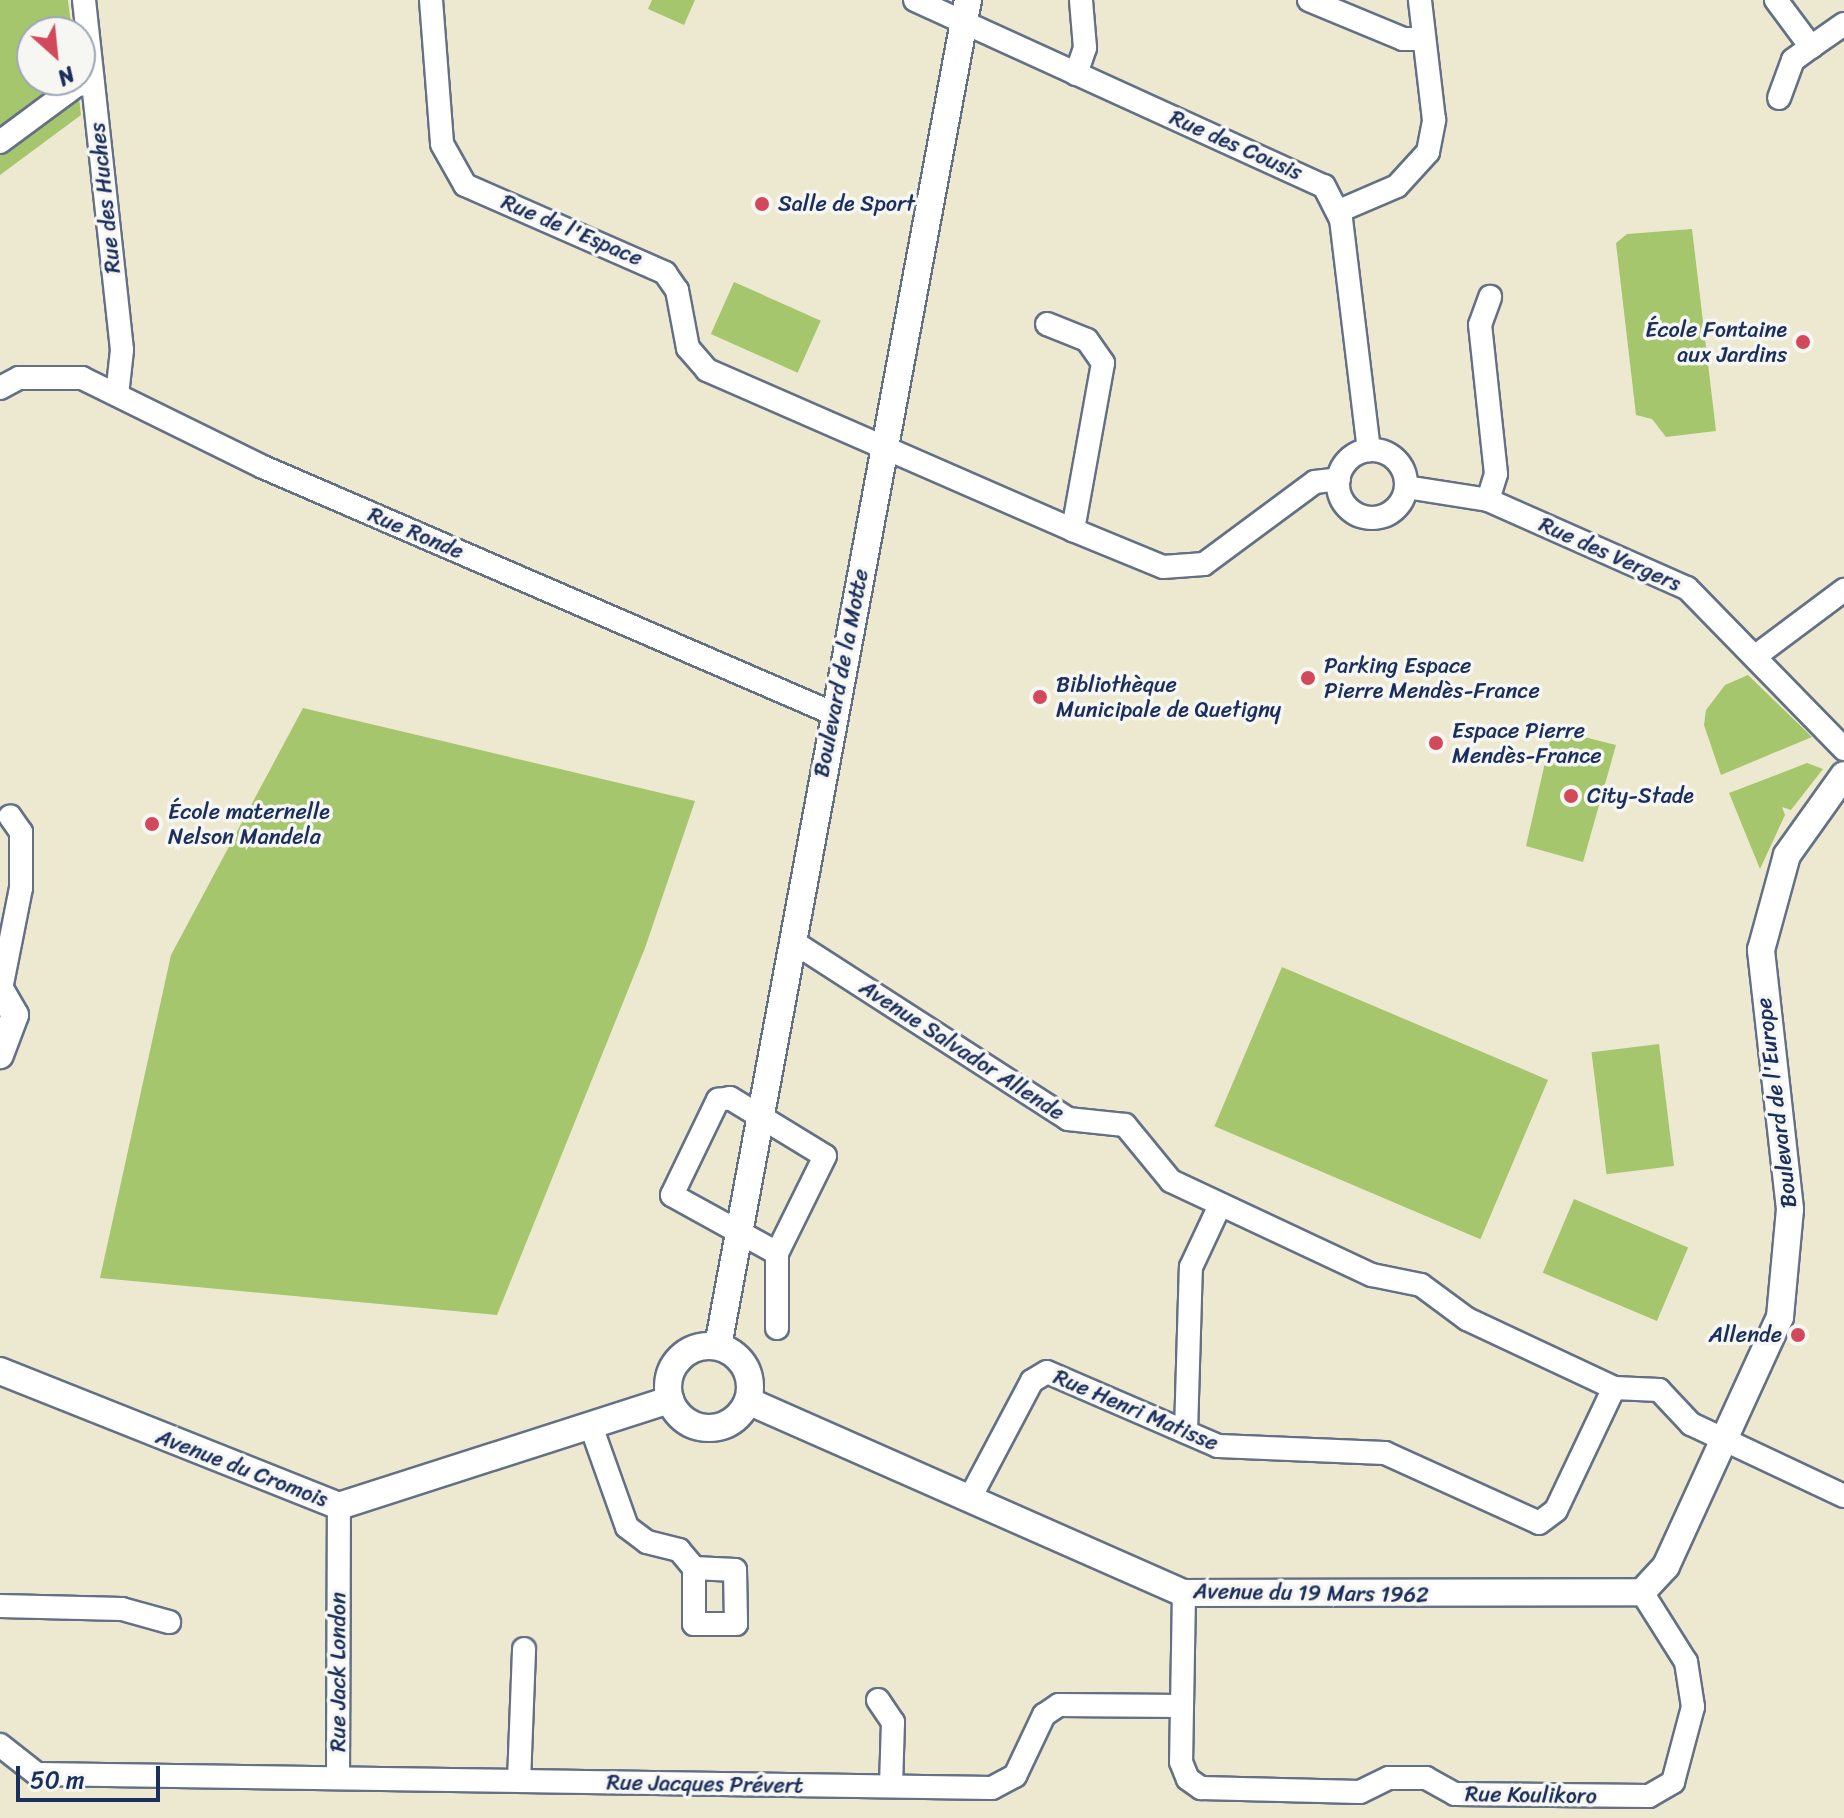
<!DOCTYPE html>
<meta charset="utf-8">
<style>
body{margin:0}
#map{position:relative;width:1844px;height:1818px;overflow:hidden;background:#ede9d1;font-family:Sriracha,sans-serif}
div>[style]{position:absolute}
.green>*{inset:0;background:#a6c66e;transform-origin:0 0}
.roads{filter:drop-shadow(2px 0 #647086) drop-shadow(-2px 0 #647086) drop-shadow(0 2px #647086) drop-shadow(0 -2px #647086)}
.minor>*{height:22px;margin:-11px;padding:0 11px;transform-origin:11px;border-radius:11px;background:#fff}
.minor>.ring{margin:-11px;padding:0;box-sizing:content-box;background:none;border:22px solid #fff;border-radius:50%}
.tertiary>*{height:26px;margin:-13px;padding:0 13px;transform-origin:13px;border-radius:13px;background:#fff}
.tertiary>.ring{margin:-13px;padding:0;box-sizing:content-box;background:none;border:26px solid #fff;border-radius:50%}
.dots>*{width:22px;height:22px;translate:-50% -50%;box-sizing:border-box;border:4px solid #f6f6f2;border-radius:50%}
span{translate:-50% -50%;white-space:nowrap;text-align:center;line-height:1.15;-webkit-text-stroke:7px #f6f6f2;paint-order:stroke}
.street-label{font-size:22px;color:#1b2f5e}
.poi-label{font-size:22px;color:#1b2f5e}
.left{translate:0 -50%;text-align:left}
.right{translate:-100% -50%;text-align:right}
.north{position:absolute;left:16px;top:16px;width:80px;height:80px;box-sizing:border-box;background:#f6f6f2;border:2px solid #9ea6b7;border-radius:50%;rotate:153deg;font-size:22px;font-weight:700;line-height:32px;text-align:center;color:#1b2f5e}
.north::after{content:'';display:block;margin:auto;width:28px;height:36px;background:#d1495b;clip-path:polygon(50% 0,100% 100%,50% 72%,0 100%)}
.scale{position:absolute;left:16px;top:1766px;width:144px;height:36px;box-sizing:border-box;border:4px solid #1b2f5e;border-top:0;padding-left:10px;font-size:24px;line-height:28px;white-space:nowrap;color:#1b2f5e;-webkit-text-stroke:6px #f6f6f2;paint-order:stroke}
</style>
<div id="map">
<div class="green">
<div style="clip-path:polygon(0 0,68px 0,72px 32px,32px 32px,32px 80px,77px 80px,81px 115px,0 175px)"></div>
<div style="clip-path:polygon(652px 0,695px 0,684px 25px,648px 9px)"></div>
<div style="clip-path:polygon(1692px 229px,1716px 431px,1666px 437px,1652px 419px,1636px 415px,1616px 243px,1627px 234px)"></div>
<div style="left:734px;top:282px;width:95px;height:57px;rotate:24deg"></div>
<div style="clip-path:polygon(1748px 675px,1812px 737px,1721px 775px,1704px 725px,1706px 710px,1725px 685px)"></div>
<div style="clip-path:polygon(303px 708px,695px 801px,645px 948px,497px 1315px,100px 1278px,171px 955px)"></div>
<div style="clip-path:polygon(1560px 731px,1616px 745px,1583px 862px,1526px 846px,1552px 732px)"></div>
<div style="clip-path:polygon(1807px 763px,1823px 769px,1791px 810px,1782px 807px,1785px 815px,1760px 869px,1729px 793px)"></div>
<div style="left:1282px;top:967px;width:289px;height:173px;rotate:23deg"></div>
<div style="left:1659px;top:1044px;width:123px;height:68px;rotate:83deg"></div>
<div style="left:1574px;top:1199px;width:124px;height:80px;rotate:23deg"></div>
</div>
<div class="roads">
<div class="minor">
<div style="left:84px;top:0;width:352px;rotate:83.8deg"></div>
<div style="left:122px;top:350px;width:45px;rotate:96.3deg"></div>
<div style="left:431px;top:0;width:144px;rotate:85.6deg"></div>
<div style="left:442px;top:144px;width:47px;rotate:60.7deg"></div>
<div style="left:465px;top:185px;width:219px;rotate:23.7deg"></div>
<div style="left:665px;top:273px;width:21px;rotate:55deg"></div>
<div style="left:677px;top:290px;width:59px;rotate:79.3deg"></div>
<div style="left:688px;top:348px;width:29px;rotate:49deg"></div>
<div style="left:707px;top:370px;width:399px;rotate:23.6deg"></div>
<div style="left:915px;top:0;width:449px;rotate:24.5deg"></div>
<div style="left:1324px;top:186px;width:37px;rotate:63deg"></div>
<div style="left:1341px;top:219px;width:233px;rotate:83.1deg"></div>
<div style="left:1309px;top:0;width:102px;rotate:22.5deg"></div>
<div style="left:1403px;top:39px;width:21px"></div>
<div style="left:1776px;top:0;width:59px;rotate:53.3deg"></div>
<div style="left:1811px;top:47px;width:40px;rotate:-34.9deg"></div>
<div style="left:1076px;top:74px;width:28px;rotate:-71deg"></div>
<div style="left:1085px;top:48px;width:48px;rotate:-94.8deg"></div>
<div style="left:1779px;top:98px;width:40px;rotate:-69.8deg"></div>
<div style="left:1793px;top:60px;width:22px;rotate:-36deg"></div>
<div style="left:0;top:142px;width:96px;rotate:-36.5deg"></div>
<div style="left:77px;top:85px;width:16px;rotate:-7deg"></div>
<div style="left:1339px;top:211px;width:63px;rotate:-23.3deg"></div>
<div style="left:1397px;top:186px;width:46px;rotate:-47.6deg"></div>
<div style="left:1428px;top:152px;width:33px;rotate:-79deg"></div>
<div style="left:1434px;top:120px;width:121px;rotate:-96.7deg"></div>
<div style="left:1047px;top:324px;width:43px;rotate:21.8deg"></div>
<div style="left:1087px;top:340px;width:28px;rotate:55deg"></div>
<div style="left:1103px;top:363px;width:170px;rotate:100.2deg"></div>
<div style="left:1073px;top:530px;width:97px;rotate:22.3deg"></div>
<div style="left:1163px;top:567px;width:41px;rotate:-4.2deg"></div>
<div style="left:1204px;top:564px;width:138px;rotate:-36.5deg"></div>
<div style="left:1315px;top:482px;width:24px;rotate:-7deg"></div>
<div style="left:0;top:388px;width:21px;rotate:-28deg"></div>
<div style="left:19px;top:378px;width:63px"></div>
<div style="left:82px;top:378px;width:202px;rotate:26.2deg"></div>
<div style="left:263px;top:467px;width:620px;rotate:23.38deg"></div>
<div class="ring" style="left:1338px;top:450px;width:46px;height:46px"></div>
<div style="left:1406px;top:487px;width:83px;rotate:9deg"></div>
<div style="left:1488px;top:500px;width:218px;rotate:23.9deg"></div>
<div style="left:1687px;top:588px;width:225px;rotate:45.7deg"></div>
<div style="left:1488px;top:500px;width:27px;rotate:-73deg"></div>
<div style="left:1496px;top:474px;width:150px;rotate:-96.1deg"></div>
<div style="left:1480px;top:325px;width:30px;rotate:-70deg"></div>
<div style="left:1757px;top:655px;width:109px;rotate:-36.8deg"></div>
<div style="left:795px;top:943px;width:325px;rotate:32.8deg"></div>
<div style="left:1068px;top:1119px;width:57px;rotate:6deg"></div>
<div style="left:1125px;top:1125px;width:72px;rotate:50.6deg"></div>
<div style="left:1171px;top:1181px;width:222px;rotate:25.1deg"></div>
<div style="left:1372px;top:1275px;width:50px;rotate:11.5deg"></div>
<div style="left:1421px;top:1285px;width:57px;rotate:36.5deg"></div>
<div style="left:1467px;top:1319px;width:162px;rotate:25.1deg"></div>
<div style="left:1614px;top:1388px;width:45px;rotate:2.5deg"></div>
<div style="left:1659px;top:1390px;width:47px;rotate:46.7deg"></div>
<div style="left:1691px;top:1424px;width:169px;rotate:25.2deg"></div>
<div style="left:1px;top:989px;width:103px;rotate:-78.8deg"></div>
<div style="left:21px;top:888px;width:56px;rotate:-90deg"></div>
<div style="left:21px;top:832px;width:19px;rotate:-125deg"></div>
<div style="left:730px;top:1098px;width:111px;rotate:31.4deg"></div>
<div style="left:825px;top:1156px;width:108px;rotate:116.3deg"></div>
<div style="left:777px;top:1253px;width:120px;rotate:-151.1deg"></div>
<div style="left:672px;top:1195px;width:106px;rotate:-64.2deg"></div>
<div style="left:718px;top:1100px;width:12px;rotate:-9deg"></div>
<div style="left:777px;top:1253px;width:75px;rotate:90deg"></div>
<div style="left:591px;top:1426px;width:107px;rotate:70.4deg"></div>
<div style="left:627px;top:1527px;width:25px;rotate:37deg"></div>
<div style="left:647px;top:1542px;width:33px;rotate:14deg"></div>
<div style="left:679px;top:1550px;width:23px;rotate:50deg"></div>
<div style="left:1186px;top:1432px;width:165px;rotate:-88.3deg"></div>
<div style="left:1191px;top:1267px;width:68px;rotate:-64.9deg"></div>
<div style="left:970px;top:1498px;width:132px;rotate:-62.1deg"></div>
<div style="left:1032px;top:1381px;width:17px;rotate:-31deg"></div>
<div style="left:1047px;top:1372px;width:186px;rotate:23.4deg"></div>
<div style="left:1218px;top:1446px;width:167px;rotate:2.4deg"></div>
<div style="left:1385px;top:1453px;width:169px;rotate:24.4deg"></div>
<div style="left:1539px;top:1523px;width:21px;rotate:-37deg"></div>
<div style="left:1556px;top:1510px;width:135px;rotate:-64.6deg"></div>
<div style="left:694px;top:1568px;width:41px;rotate:2.8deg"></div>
<div style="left:735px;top:1570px;width:54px;rotate:88.9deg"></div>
<div style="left:736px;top:1624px;width:42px;rotate:180deg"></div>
<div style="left:694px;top:1624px;width:56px;rotate:-90deg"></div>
<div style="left:1184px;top:1593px;width:169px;rotate:91deg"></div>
<div style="left:1181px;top:1762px;width:18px;rotate:68deg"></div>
<div style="left:1188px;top:1779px;width:16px;rotate:35deg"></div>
<div style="left:1201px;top:1788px;width:159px;rotate:1.4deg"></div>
<div style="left:1360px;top:1792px;width:32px;rotate:-26deg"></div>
<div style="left:1389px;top:1778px;width:37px"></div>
<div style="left:1426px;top:1778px;width:33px;rotate:29deg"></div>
<div style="left:1455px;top:1794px;width:194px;rotate:0.6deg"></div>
<div style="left:1649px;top:1796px;width:28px;rotate:-30deg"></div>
<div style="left:1673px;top:1782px;width:78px;rotate:-75.1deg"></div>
<div style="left:1693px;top:1707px;width:46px;rotate:-98.8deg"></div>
<div style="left:1686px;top:1662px;width:83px;rotate:-122.2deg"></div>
<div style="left:0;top:1606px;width:122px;rotate:1.4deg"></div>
<div style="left:122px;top:1609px;width:49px;rotate:15.5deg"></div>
<div style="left:878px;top:1700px;width:27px;rotate:56deg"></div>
<div style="left:893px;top:1722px;width:64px;rotate:91.8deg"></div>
<div style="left:0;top:1745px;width:47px;rotate:38.1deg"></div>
<div style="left:37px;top:1774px;width:955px;rotate:0.84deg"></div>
<div style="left:992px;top:1788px;width:26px;rotate:-28deg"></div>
<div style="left:1015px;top:1776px;width:68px;rotate:-64.6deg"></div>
<div style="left:1044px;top:1715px;width:18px;rotate:-34deg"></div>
<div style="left:1059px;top:1705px;width:123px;rotate:0.5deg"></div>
<div style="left:338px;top:1777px;width:271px;rotate:-89.8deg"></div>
<div style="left:519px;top:1781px;width:132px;rotate:-87.8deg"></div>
</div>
<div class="tertiary">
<div style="left:0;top:989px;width:30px;rotate:60deg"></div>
<div style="left:15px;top:1015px;width:43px;rotate:110.6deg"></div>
<div class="ring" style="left:668px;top:1346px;width:56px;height:56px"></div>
<div style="left:718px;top:1346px;width:1369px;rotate:-79.48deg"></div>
<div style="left:0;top:1371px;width:365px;rotate:21.7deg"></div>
<div style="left:339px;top:1506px;width:348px;rotate:-17.8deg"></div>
<div style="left:748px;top:1401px;width:476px;rotate:23.8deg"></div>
<div style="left:1184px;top:1593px;width:458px;rotate:-0.1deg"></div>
<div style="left:1642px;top:1592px;width:35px;rotate:-47deg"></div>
<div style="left:1666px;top:1566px;width:274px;rotate:-65.4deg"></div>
<div style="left:1780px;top:1317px;width:108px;rotate:-84.7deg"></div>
<div style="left:1790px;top:1209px;width:261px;rotate:-96.4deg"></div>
<div style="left:1761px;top:950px;width:98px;rotate:-74.7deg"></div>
<div style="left:1787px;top:855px;width:98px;rotate:-54.5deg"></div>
</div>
</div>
<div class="dots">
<div style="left:762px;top:204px;background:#d1495b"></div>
<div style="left:1803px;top:342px;background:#d1495b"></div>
<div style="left:1308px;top:678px;background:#d1495b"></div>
<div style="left:1040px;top:697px;background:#d1495b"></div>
<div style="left:1436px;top:743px;background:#d1495b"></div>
<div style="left:1571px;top:796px;background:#d1495b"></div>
<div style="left:152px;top:824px;background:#d1495b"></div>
<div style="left:1798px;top:1335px;background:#d1495b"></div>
</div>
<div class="street-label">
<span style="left:1236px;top:145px;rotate:24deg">Rue des Cousis</span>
<span style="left:105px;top:198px;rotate:-96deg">Rue des Huches</span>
<span style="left:572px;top:230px;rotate:23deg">Rue de l'Espace</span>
<span style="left:416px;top:533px;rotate:23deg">Rue Ronde</span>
<span style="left:1610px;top:554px;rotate:24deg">Rue des Vergers</span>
<span style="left:841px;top:673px;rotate:-79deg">Boulevard de la Motte</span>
<span style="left:962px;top:1050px;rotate:33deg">Avenue Salvador Allende</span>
<span style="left:1776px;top:1103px;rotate:-97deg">Boulevard de l'Europe</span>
<span style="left:1136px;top:1410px;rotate:23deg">Rue Henri Matisse</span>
<span style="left:242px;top:1468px;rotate:21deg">Avenue du Cromois</span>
<span style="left:1311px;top:1593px;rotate:1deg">Avenue du 19 Mars 1962</span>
<span style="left:338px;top:1672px;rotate:-90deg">Rue Jack London</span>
<span style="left:705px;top:1784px;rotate:1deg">Rue Jacques Prévert</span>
<span style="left:1531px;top:1795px;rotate:1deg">Rue Koulikoro</span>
</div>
<div class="poi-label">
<span class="left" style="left:778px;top:204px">Salle de Sport</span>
<span class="right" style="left:1787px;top:342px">École Fontaine<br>aux Jardins</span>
<span class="left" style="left:1324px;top:678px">Parking Espace<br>Pierre Mendès-France</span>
<span class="left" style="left:1056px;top:697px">Bibliothèque<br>Municipale de Quetigny</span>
<span class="left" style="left:1452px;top:743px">Espace Pierre<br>Mendès-France</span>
<span class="left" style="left:1587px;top:796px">City-Stade</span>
<span class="left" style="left:168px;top:824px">École maternelle<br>Nelson Mandela</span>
<span class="right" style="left:1782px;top:1335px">Allende</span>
</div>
<div class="north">N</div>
<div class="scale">50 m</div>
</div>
